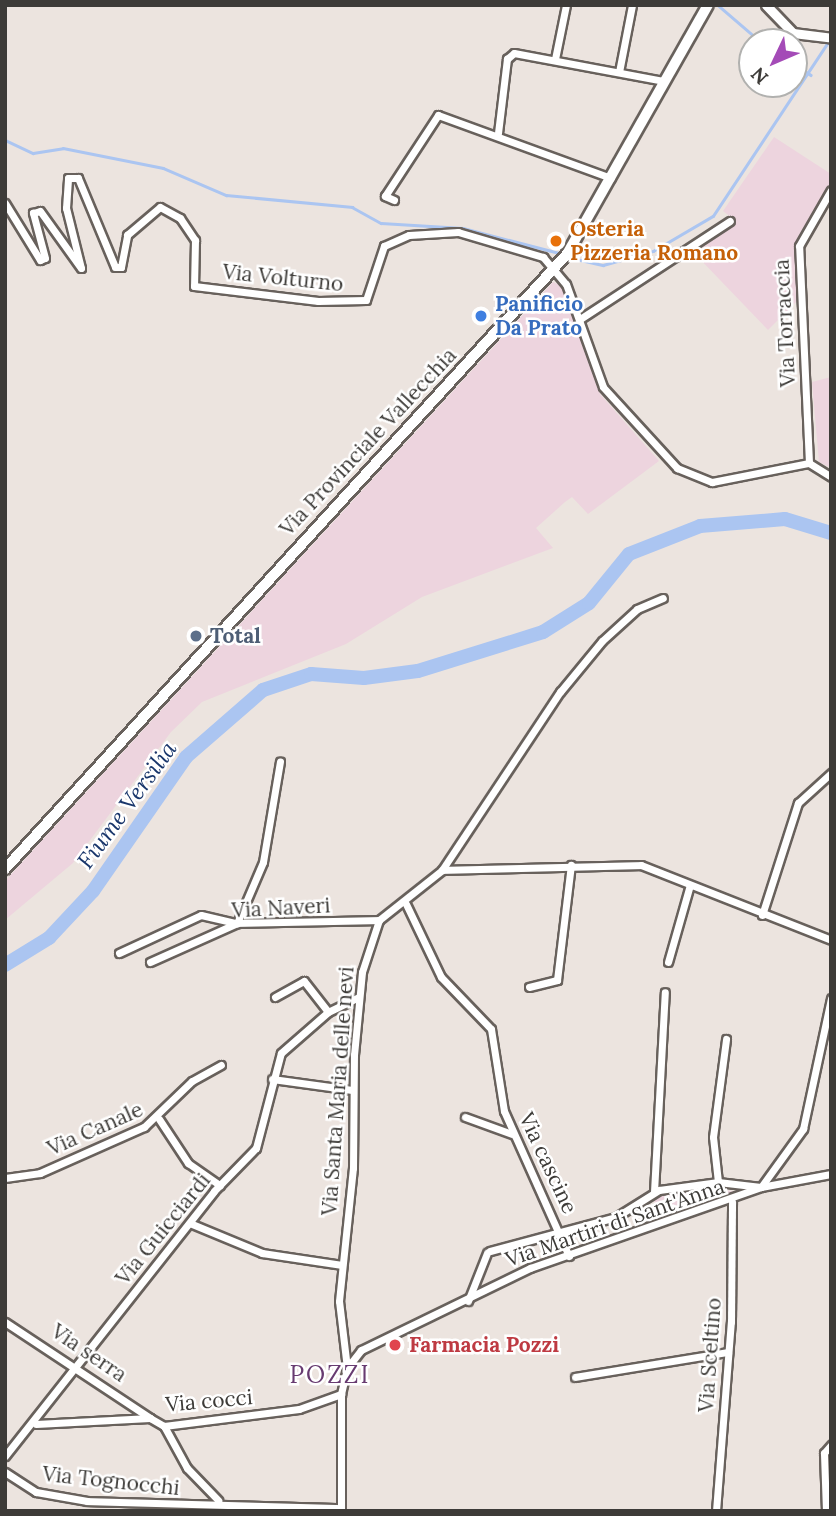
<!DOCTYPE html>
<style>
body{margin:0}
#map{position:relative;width:836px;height:1516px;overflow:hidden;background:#ece4df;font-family:Lora,serif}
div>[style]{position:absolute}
.industrial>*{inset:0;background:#edd4de}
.stream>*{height:2.5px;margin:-1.25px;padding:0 1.25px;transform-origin:1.25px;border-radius:1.25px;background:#abc5f1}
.river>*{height:14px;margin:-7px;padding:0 7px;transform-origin:7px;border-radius:7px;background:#abc5f1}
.roads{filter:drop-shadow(2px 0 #68615c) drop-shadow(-2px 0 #68615c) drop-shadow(0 2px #68615c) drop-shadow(0 -2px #68615c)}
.minor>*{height:7px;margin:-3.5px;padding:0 3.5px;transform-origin:3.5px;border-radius:3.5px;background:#fff}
.tertiary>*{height:9px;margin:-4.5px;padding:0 4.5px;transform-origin:4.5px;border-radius:4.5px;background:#fff}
.secondary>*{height:10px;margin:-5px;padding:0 5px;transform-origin:5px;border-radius:5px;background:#fff}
.dots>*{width:19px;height:19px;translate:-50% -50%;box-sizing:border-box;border:4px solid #fff;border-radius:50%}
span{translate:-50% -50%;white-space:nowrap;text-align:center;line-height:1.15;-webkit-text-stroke:5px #fff;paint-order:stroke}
.food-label{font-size:21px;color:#c56008;font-weight:700}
.left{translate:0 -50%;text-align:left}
.street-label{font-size:21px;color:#3d3b38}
.shop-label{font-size:21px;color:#366cbe;font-weight:700}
.service-label{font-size:21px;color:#4e5e75;font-weight:700}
.health-label{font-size:21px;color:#be3a42;font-weight:700}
.water-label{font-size:23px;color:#19366b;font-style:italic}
.quarter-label{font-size:24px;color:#683b71;letter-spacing:2px}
.frame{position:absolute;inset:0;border:7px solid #3d3b38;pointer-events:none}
.north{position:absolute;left:738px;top:28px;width:70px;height:70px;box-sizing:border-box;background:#fff;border:2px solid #b1b1af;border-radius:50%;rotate:226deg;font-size:19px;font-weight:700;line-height:28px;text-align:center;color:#3d3b38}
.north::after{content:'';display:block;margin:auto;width:24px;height:32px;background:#a44bb7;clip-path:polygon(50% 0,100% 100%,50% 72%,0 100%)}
</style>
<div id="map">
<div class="industrial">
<div style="clip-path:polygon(774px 137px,831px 174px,831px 184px,800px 236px,801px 297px,768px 330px,695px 254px,736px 221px,723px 211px)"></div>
<div style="clip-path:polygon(553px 282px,562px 286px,600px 394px,659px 461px,588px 514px,572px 497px,565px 502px,536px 528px,553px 548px,422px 597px,346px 644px,202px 702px,171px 732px,73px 863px,5px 920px,5px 881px)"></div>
<div style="clip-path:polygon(831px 377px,831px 468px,819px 462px,812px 382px)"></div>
<div style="clip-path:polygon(696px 1186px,737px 1192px,659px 1218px,653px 1197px)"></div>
</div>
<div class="stream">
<div style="left:719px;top:6px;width:55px;rotate:40.6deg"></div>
<div style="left:794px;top:64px;width:20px;rotate:33deg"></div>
<div style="left:5px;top:140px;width:31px;rotate:25deg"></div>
<div style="left:33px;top:153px;width:30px;rotate:-9deg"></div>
<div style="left:63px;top:148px;width:102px;rotate:11.3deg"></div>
<div style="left:163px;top:168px;width:69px;rotate:23.2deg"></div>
<div style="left:226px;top:195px;width:127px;rotate:5.4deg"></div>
<div style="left:352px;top:207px;width:33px;rotate:29deg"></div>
<div style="left:381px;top:223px;width:82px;rotate:3.5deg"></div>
<div style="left:463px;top:228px;width:99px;rotate:14.6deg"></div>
<div style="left:572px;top:258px;width:32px;rotate:13deg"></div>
<div style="left:603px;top:265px;width:52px;rotate:-15.6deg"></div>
<div style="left:653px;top:251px;width:69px;rotate:-30.3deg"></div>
<div style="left:713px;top:216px;width:206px;rotate:-56.5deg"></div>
</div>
<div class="river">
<div style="left:5px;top:965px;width:52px;rotate:-31.5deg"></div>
<div style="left:49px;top:938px;width:64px;rotate:-46.9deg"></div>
<div style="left:93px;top:891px;width:163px;rotate:-55.2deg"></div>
<div style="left:186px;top:757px;width:102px;rotate:-41deg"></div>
<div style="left:263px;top:690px;width:51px;rotate:-18.4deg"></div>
<div style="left:311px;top:674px;width:53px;rotate:4.3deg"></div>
<div style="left:364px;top:678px;width:54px;rotate:-7.4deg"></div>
<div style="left:418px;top:671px;width:131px;rotate:-17.3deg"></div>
<div style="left:543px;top:632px;width:54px;rotate:-32.2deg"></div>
<div style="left:589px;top:603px;width:63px;rotate:-50.8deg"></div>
<div style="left:629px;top:554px;width:76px;rotate:-21.5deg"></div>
<div style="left:700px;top:526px;width:85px;rotate:-4.7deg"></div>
<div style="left:785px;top:519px;width:48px;rotate:16.9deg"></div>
</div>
<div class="roads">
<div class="minor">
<div style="left:555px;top:59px;width:55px;rotate:-78.5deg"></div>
<div style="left:619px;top:72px;width:68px;rotate:-79deg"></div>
<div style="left:498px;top:133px;width:75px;rotate:-83.1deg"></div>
<div style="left:507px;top:59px;width:9px;rotate:-41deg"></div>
<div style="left:514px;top:53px;width:153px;rotate:10.6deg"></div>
<div style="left:394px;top:200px;width:10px;rotate:-156deg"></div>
<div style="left:385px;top:196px;width:97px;rotate:-56.8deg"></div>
<div style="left:438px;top:115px;width:184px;rotate:20deg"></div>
<div style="left:5px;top:203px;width:67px;rotate:58.4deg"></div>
<div style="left:40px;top:260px;width:5px;rotate:-22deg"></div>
<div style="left:45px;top:258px;width:47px;rotate:-104.9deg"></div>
<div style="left:33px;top:213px;width:7px;rotate:-16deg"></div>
<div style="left:40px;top:211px;width:70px;rotate:54.3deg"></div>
<div style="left:81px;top:268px;width:62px;rotate:-104deg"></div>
<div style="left:66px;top:208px;width:30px;rotate:-86deg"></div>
<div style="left:68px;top:178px;width:10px"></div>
<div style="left:78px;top:178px;width:96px;rotate:67.4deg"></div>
<div style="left:115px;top:267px;width:6px"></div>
<div style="left:121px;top:267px;width:33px;rotate:-79deg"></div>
<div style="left:127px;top:235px;width:43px;rotate:-40.3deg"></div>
<div style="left:160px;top:207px;width:23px;rotate:29deg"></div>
<div style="left:180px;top:218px;width:27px;rotate:56deg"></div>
<div style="left:195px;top:240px;width:46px;rotate:91.2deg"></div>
<div style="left:194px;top:286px;width:125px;rotate:6.9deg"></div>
<div style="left:318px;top:301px;width:48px;rotate:-1.2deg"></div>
<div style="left:366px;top:300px;width:57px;rotate:-71.6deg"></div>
<div style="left:384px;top:246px;width:27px;rotate:-24deg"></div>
<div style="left:409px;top:235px;width:49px;rotate:-3.5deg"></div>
<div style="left:458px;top:232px;width:89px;rotate:16.4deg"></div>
<div style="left:543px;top:257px;width:35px;rotate:50deg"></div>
<div style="left:566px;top:284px;width:109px;rotate:70.2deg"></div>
<div style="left:603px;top:387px;width:110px;rotate:47.6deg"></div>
<div style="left:677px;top:468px;width:38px;rotate:22deg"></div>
<div style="left:712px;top:482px;width:99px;rotate:-11.1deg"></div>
<div style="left:809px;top:463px;width:26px;rotate:32deg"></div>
<div style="left:580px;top:319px;width:179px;rotate:-33.2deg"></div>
<div style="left:809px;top:463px;width:217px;rotate:-92.6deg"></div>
<div style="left:799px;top:246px;width:64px;rotate:-60.3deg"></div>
<div style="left:442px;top:870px;width:199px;rotate:-1.4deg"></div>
<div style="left:641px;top:865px;width:204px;rotate:21.5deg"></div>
<div style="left:406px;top:904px;width:81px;rotate:64.4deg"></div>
<div style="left:441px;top:977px;width:72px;rotate:46.1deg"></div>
<div style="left:491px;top:1029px;width:83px;rotate:81deg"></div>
<div style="left:504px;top:1111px;width:159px;rotate:65.9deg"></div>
<div style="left:762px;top:915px;width:118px;rotate:-72.2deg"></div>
<div style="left:798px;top:803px;width:45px;rotate:-42.3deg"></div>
<div style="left:119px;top:953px;width:90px;rotate:-24.9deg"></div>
<div style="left:201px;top:915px;width:37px;rotate:13deg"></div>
<div style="left:237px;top:923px;width:66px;rotate:-66.9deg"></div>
<div style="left:263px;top:862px;width:102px;rotate:-80.4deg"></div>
<div style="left:150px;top:962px;width:95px;rotate:-24.1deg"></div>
<div style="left:237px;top:923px;width:142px;rotate:-1.2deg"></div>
<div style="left:668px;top:962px;width:80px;rotate:-74.1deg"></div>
<div style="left:529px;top:987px;width:29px;rotate:-14deg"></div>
<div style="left:557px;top:980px;width:116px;rotate:-83.1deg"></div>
<div style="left:275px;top:997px;width:33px;rotate:-29deg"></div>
<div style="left:304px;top:981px;width:39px;rotate:52deg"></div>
<div style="left:272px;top:1079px;width:81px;rotate:7.8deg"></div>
<div style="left:465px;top:1117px;width:50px;rotate:19.9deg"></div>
<div style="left:159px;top:1119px;width:53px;rotate:56.6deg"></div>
<div style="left:188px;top:1163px;width:39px;rotate:35deg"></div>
<div style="left:5px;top:1178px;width:35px;rotate:-8deg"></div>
<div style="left:40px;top:1173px;width:114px;rotate:-23.9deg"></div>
<div style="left:144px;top:1127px;width:66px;rotate:-43.8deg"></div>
<div style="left:192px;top:1081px;width:33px;rotate:-29deg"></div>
<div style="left:718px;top:1182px;width:45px;rotate:-96.3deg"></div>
<div style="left:713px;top:1137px;width:99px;rotate:-82.4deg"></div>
<div style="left:654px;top:1192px;width:200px;rotate:-86.9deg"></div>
<div style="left:192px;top:1224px;width:76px;rotate:22.5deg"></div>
<div style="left:262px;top:1253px;width:81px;rotate:8.5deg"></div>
<div style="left:490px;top:1251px;width:131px;rotate:-15.1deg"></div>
<div style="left:616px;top:1217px;width:51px;rotate:-32.1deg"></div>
<div style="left:659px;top:1190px;width:60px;rotate:-7.7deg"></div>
<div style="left:718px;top:1182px;width:43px;rotate:6.6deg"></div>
<div style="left:761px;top:1187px;width:72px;rotate:-54.1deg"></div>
<div style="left:803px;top:1129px;width:134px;rotate:-77.9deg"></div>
<div style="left:468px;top:1301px;width:52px;rotate:-68.4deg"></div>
<div style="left:5px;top:1322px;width:174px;rotate:33.5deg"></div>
<div style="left:347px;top:1368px;width:67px;rotate:-96.8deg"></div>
<div style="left:339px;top:1301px;width:134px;rotate:-84deg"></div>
<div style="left:353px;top:1168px;width:113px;rotate:-89.5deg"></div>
<div style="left:354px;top:1055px;width:83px;rotate:-84.5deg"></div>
<div style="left:362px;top:972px;width:55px;rotate:-71.9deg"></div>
<div style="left:379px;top:920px;width:80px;rotate:-38.4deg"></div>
<div style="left:442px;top:870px;width:214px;rotate:-56.5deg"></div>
<div style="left:560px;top:692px;width:66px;rotate:-50.5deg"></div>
<div style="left:602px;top:641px;width:47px;rotate:-42.4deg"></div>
<div style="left:637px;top:609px;width:28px;rotate:-23deg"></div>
<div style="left:575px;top:1377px;width:155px;rotate:-9.3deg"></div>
<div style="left:36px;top:1424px;width:114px;rotate:-3deg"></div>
<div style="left:150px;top:1418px;width:16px;rotate:30deg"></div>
<div style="left:164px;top:1426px;width:136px;rotate:-7.2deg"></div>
<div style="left:299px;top:1409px;width:45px;rotate:-19.7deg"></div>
<div style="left:164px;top:1426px;width:48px;rotate:61.3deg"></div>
<div style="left:187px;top:1468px;width:45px;rotate:45.9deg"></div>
<div style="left:5px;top:1456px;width:337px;rotate:-51.7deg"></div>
<div style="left:214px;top:1191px;width:60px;rotate:-45.7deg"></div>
<div style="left:256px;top:1148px;width:98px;rotate:-75.3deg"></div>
<div style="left:281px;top:1053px;width:62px;rotate:-41.1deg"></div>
<div style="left:328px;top:1012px;width:34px;rotate:-26deg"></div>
<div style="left:5px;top:1472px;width:37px;rotate:33deg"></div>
<div style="left:36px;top:1492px;width:52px;rotate:10deg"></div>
<div style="left:87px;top:1501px;width:254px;rotate:1.6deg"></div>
<div style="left:341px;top:1511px;width:117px;rotate:-90deg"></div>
<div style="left:341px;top:1394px;width:27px;rotate:-77deg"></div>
<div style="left:347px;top:1368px;width:23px;rotate:-52deg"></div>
<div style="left:361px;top:1350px;width:188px;rotate:-25.9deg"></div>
<div style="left:530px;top:1268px;width:245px;rotate:-19.3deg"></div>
<div style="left:761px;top:1187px;width:71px;rotate:-10.5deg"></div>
<div style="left:716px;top:1511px;width:190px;rotate:-85.5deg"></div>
<div style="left:731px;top:1322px;width:120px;rotate:-89.5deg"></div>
<div style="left:826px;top:1511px;width:58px;rotate:-92deg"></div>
<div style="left:824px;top:1453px;width:11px;rotate:-49deg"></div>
</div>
<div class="tertiary">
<div style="left:766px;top:5px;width:39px;rotate:46deg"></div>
<div style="left:793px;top:33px;width:38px;rotate:7deg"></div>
</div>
<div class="secondary">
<div style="left:5px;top:869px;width:833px;rotate:-47.58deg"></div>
<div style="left:567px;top:254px;width:286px;rotate:-60.5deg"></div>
</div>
</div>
<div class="dots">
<div style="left:556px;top:241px;background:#e8710a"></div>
<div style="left:481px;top:316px;background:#3f7fe0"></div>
<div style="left:196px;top:636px;background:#5c6f8a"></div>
<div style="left:395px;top:1345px;background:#e0444e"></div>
</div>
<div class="food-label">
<span class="left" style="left:570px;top:241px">Osteria<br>Pizzeria Romano</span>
</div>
<div class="street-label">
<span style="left:283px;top:278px;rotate:6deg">Via Volturno</span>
<span style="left:785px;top:323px;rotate:-93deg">Via Torraccia</span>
<span style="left:368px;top:442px;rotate:-47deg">Via Provinciale Vallecchia</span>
<span style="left:281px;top:908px;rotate:-3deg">Via Naveri</span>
<span style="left:338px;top:1091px;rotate:-86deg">Via Santa Maria delle nevi</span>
<span style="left:95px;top:1129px;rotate:-24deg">Via Canale</span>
<span style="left:548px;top:1163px;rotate:65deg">Via cascine</span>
<span style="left:615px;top:1223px;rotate:-19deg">Via Martiri di Sant'Anna</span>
<span style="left:163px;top:1229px;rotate:-51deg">Via Guicciardi</span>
<span style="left:89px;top:1353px;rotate:34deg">Via serra</span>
<span style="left:710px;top:1355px;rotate:-86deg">Via Sceltino</span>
<span style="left:209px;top:1401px;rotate:-5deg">Via cocci</span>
<span style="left:111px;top:1481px;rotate:6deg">Via Tognocchi</span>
</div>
<div class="shop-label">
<span class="left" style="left:495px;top:316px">Panificio<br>Da Prato</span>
</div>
<div class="service-label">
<span class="left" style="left:210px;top:636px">Total</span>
</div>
<div class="health-label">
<span class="left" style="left:409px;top:1345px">Farmacia Pozzi</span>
</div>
<div class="water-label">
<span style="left:127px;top:805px;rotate:-54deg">Fiume Versilia</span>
</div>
<div class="quarter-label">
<span style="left:330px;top:1375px">POZZI</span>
</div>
<div class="frame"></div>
<div class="north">N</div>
</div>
